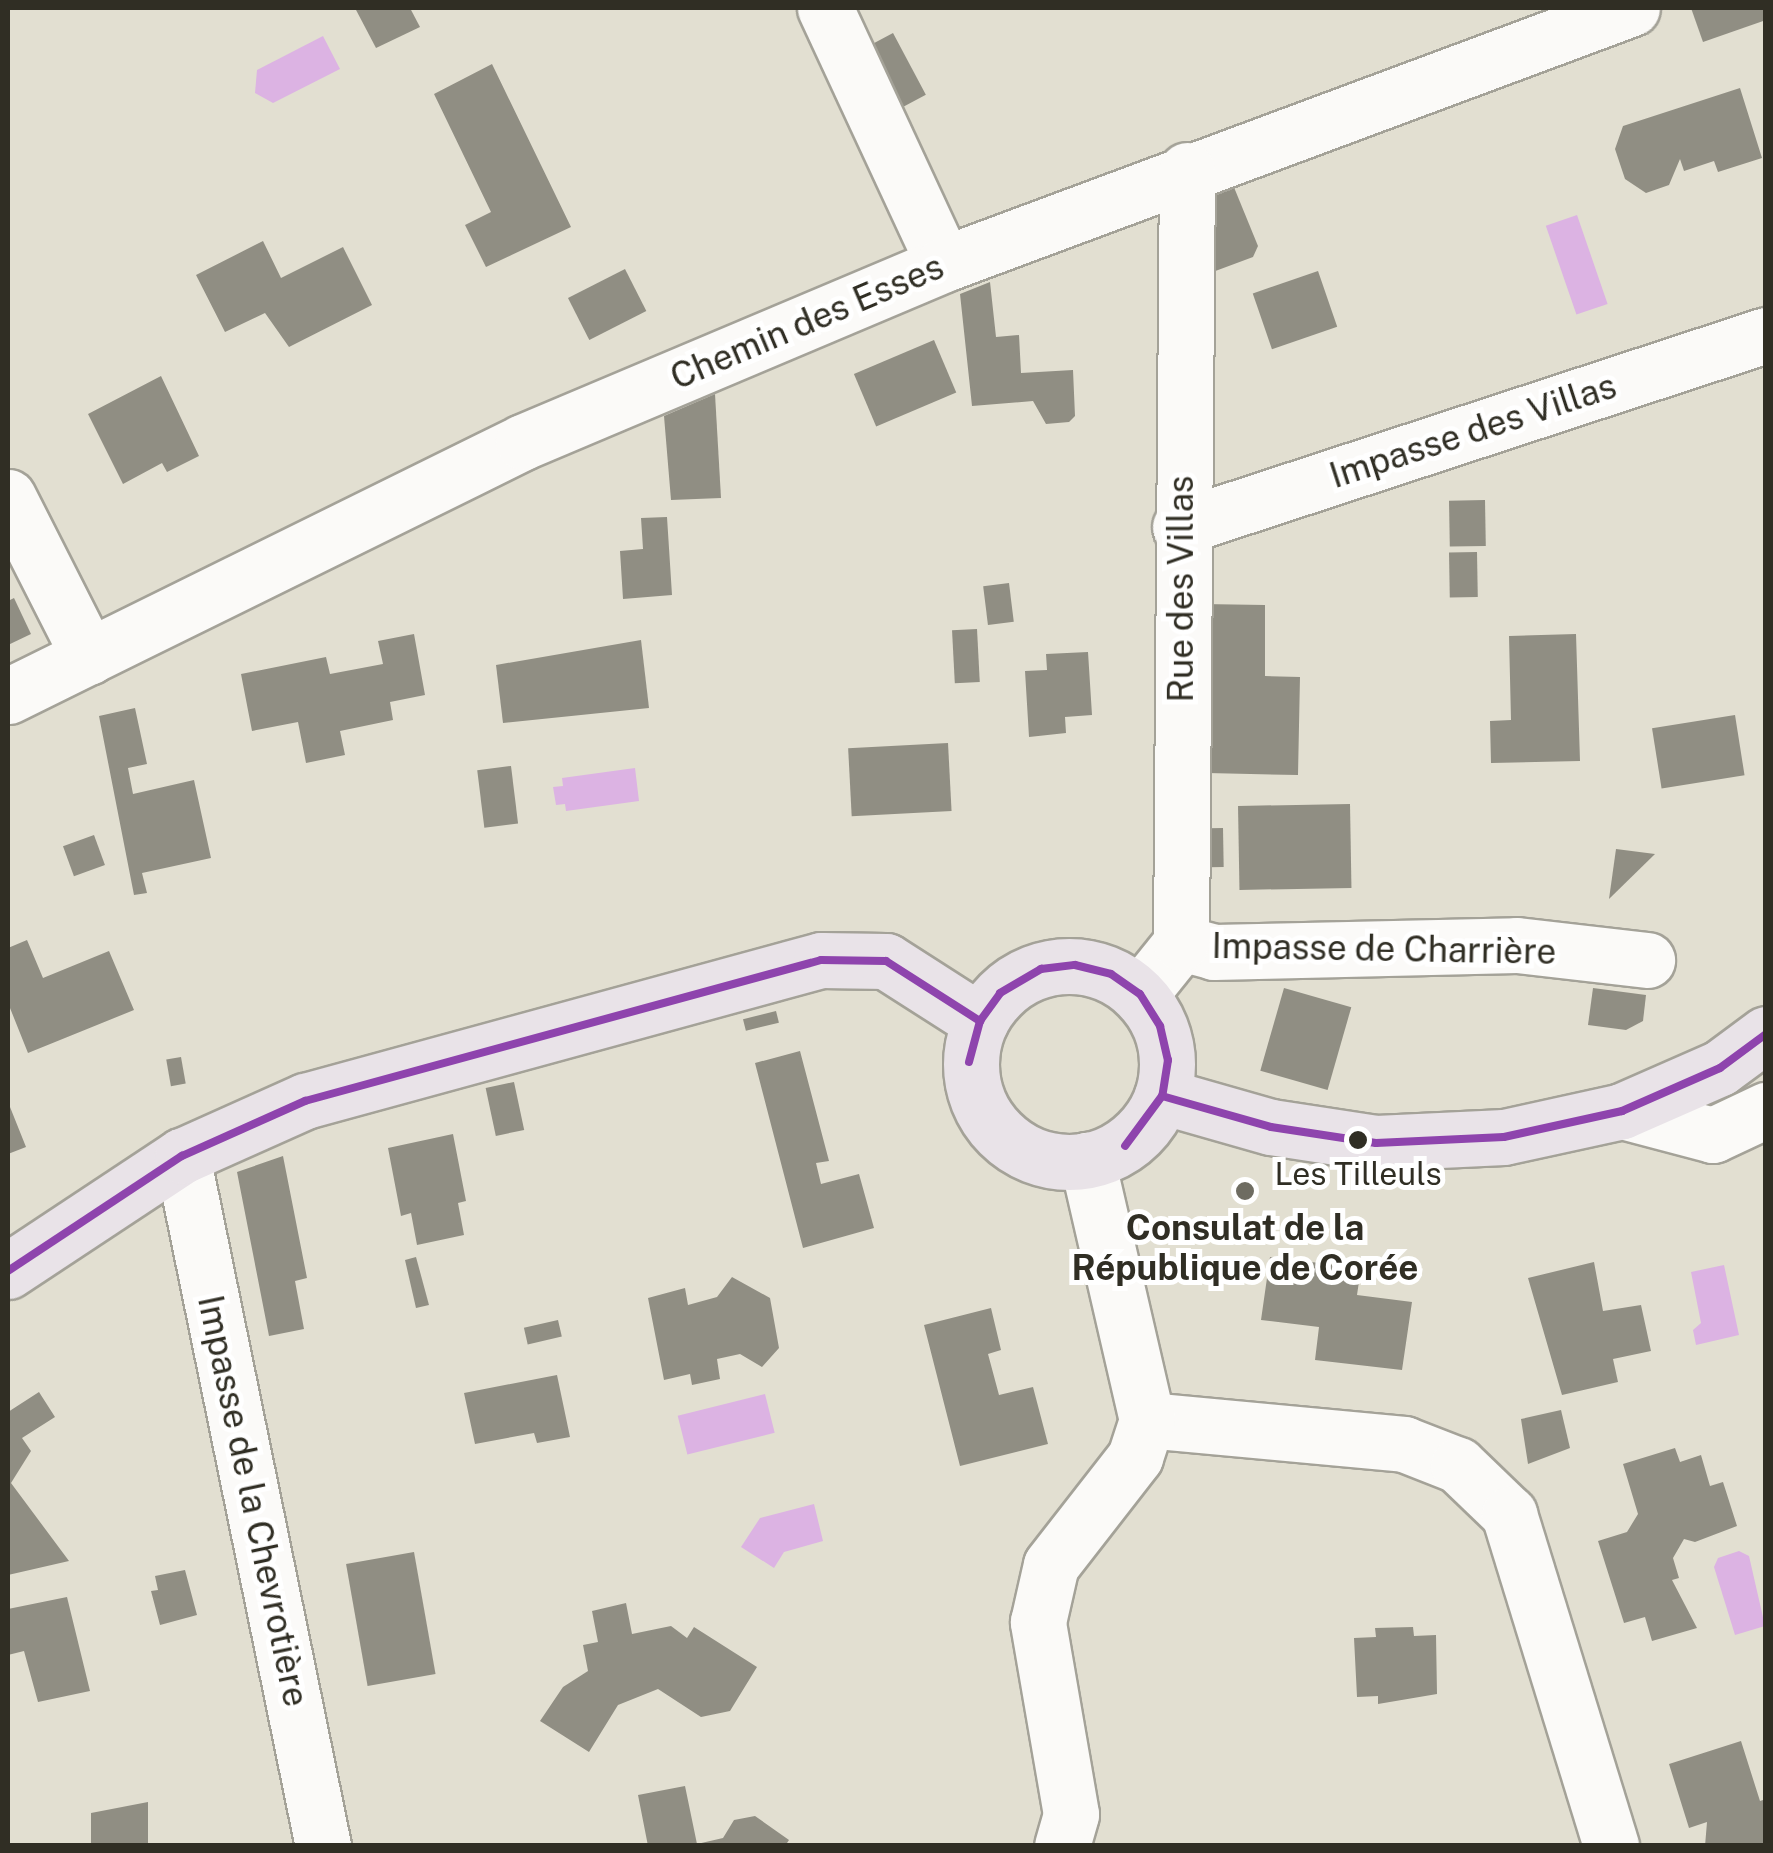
<!DOCTYPE html>
<meta charset="utf-8">
<style>
body{margin:0}
#map{position:relative;width:1773px;height:1853px;overflow:hidden;background:#e2dfd1;font-family:"Public Sans",sans-serif}
div>[style]{position:absolute}
.water>*{inset:0;background:#dcb3e3;transform-origin:0 0}
.building>*{inset:0;background:#908e83;transform-origin:0 0}
.roads{filter:drop-shadow(2px 0 #a4a298) drop-shadow(-2px 0 #a4a298) drop-shadow(0 2px #a4a298) drop-shadow(0 -2px #a4a298)}
.minor>*{height:55px;margin:-27.5px;padding:0 27.5px;transform-origin:27.5px;border-radius:27.5px;background:#fbfaf8}
.major>*{height:55px;margin:-27.5px;padding:0 27.5px;transform-origin:27.5px;border-radius:27.5px;background:#e9e3e8}
.major>.ring{margin:-27.5px;padding:0;box-sizing:content-box;background:none;border:55px solid #e9e3e8;border-radius:50%}
.bus-1>*{height:8px;margin:-4px;padding:0 4px;transform-origin:4px;border-radius:4px;background:#8e44ad}
.dots>*{width:28px;height:28px;translate:-50% -50%;box-sizing:border-box;border:5px solid #fff;border-radius:50%}
span{translate:-50% -50%;white-space:nowrap;text-align:center;line-height:1.15;-webkit-text-stroke:10px #fff;paint-order:stroke}
.bus-label{font-size:32px;color:#302e24}
.street-label{font-size:35px;color:#302e24}
.poi-label{font-size:35px;color:#302e24;font-weight:700}
.frame{position:absolute;inset:0;border:10px solid #302e24;pointer-events:none}
</style>
<div id="map">
<div class="water">
<div style="clip-path:polygon(323px 36px,340px 69px,273px 103px,255px 93px,257px 70px)"></div>
<div style="left:1577px;top:215px;width:94px;height:33px;rotate:71deg"></div>
<div style="clip-path:polygon(635px 768px,639px 801px,566px 811px,565px 804px,556px 805px,553px 787px,563px 786px,562px 778px)"></div>
<div style="clip-path:polygon(1724px 1265px,1739px 1335px,1696px 1345px,1693px 1330px,1701px 1323px,1691px 1272px)"></div>
<div style="left:765px;top:1394px;width:40px;height:90px;rotate:76deg"></div>
<div style="clip-path:polygon(814px 1504px,823px 1541px,784px 1552px,774px 1568px,741px 1547px,760px 1518px)"></div>
<div style="clip-path:polygon(1739px 1551px,1749px 1556px,1765px 1626px,1735px 1635px,1714px 1567px,1718px 1558px)"></div>
</div>
<div class="building">
<div style="clip-path:polygon(355px 8px,410px 8px,420px 27px,376px 48px)"></div>
<div style="clip-path:polygon(1691px 8px,1766px 8px,1766px 20px,1703px 42px)"></div>
<div style="left:893px;top:33px;width:70px;height:43px;rotate:62deg"></div>
<div style="clip-path:polygon(492px 64px,571px 227px,486px 267px,465px 225px,491px 212px,434px 94px)"></div>
<div style="clip-path:polygon(1740px 88px,1762px 158px,1718px 172px,1714px 161px,1684px 171px,1680px 159px,1669px 185px,1646px 193px,1625px 179px,1615px 149px,1623px 126px)"></div>
<div style="clip-path:polygon(1222px 180px,1231px 180px,1258px 246px,1253px 257px,1210px 273px,1213px 196px)"></div>
<div style="clip-path:polygon(263px 241px,281px 278px,343px 247px,372px 305px,289px 347px,265px 313px,225px 332px,196px 275px)"></div>
<div style="left:625px;top:269px;width:47px;height:64px;rotate:63deg"></div>
<div style="left:1318px;top:271px;width:59px;height:69px;rotate:71deg"></div>
<div style="clip-path:polygon(990px 282px,996px 337px,1019px 335px,1021px 373px,1073px 370px,1075px 416px,1069px 422px,1046px 424px,1033px 401px,972px 406px,960px 294px)"></div>
<div style="left:934px;top:340px;width:57px;height:87px;rotate:67deg"></div>
<div style="clip-path:polygon(161px 376px,199px 456px,167px 472px,162px 463px,123px 484px,88px 414px)"></div>
<div style="clip-path:polygon(715px 394px,721px 498px,671px 500px,664px 416px)"></div>
<div style="left:1485px;top:500px;width:46px;height:36px;rotate:89deg"></div>
<div style="clip-path:polygon(667px 517px,672px 595px,623px 599px,620px 551px,643px 549px,641px 518px)"></div>
<div style="left:1477px;top:552px;width:45px;height:28px;rotate:89deg"></div>
<div style="left:1009px;top:583px;width:39px;height:26px;rotate:83deg"></div>
<div style="clip-path:polygon(14px 598px,31px 634px,8px 645px,8px 601px)"></div>
<div style="clip-path:polygon(1202px 604px,1265px 605px,1265px 676px,1300px 677px,1298px 775px,1207px 773px)"></div>
<div style="left:977px;top:629px;width:53px;height:25px;rotate:87deg"></div>
<div style="clip-path:polygon(414px 634px,425px 695px,390px 702px,393px 720px,340px 731px,345px 755px,306px 763px,298px 722px,252px 731px,241px 674px,326px 657px,330px 674px,383px 664px,378px 641px)"></div>
<div style="clip-path:polygon(1576px 634px,1580px 761px,1491px 763px,1490px 721px,1511px 720px,1509px 636px)"></div>
<div style="clip-path:polygon(641px 640px,649px 708px,503px 723px,496px 665px)"></div>
<div style="clip-path:polygon(1088px 652px,1092px 715px,1065px 717px,1066px 733px,1029px 737px,1025px 671px,1047px 670px,1046px 654px)"></div>
<div style="clip-path:polygon(135px 708px,147px 764px,128px 768px,133px 794px,194px 780px,211px 858px,142px 873px,147px 893px,134px 895px,99px 716px)"></div>
<div style="left:1735px;top:715px;width:61px;height:84px;rotate:81deg"></div>
<div style="left:948px;top:743px;width:68px;height:100px;rotate:87deg"></div>
<div style="left:511px;top:766px;width:58px;height:34px;rotate:83deg"></div>
<div style="left:1350px;top:804px;width:84px;height:112px;rotate:89deg"></div>
<div style="left:1223px;top:828px;width:39px;height:15px;rotate:89deg"></div>
<div style="left:94px;top:835px;width:32px;height:33px;rotate:70deg"></div>
<div style="clip-path:polygon(1616px 849px,1655px 854px,1609px 899px)"></div>
<div style="clip-path:polygon(27px 940px,43px 978px,109px 951px,134px 1010px,28px 1053px,8px 1003px,8px 948px)"></div>
<div style="left:1284px;top:988px;width:70px;height:86px;rotate:16deg"></div>
<div style="clip-path:polygon(1593px 988px,1646px 995px,1643px 1021px,1626px 1030px,1588px 1025px)"></div>
<div style="left:776px;top:1011px;width:12px;height:34px;rotate:76deg"></div>
<div style="clip-path:polygon(800px 1051px,829px 1161px,816px 1163px,821px 1184px,859px 1174px,874px 1228px,803px 1248px,755px 1063px)"></div>
<div style="left:181px;top:1057px;width:27px;height:15px;rotate:80deg"></div>
<div style="left:514px;top:1082px;width:49px;height:29px;rotate:78deg"></div>
<div style="clip-path:polygon(8px 1102px,26px 1147px,8px 1154px)"></div>
<div style="clip-path:polygon(453px 1134px,466px 1201px,458px 1203px,464px 1235px,417px 1245px,411px 1213px,401px 1216px,388px 1148px)"></div>
<div style="clip-path:polygon(283px 1156px,307px 1278px,295px 1281px,304px 1329px,269px 1336px,237px 1172px)"></div>
<div style="clip-path:polygon(416px 1257px,429px 1305px,416px 1308px,405px 1260px)"></div>
<div style="clip-path:polygon(1270px 1257px,1361px 1268px,1357px 1295px,1412px 1302px,1402px 1370px,1315px 1360px,1319px 1327px,1261px 1320px)"></div>
<div style="clip-path:polygon(1594px 1262px,1603px 1311px,1641px 1305px,1651px 1351px,1613px 1359px,1618px 1382px,1562px 1395px,1528px 1278px)"></div>
<div style="clip-path:polygon(732px 1277px,770px 1298px,779px 1348px,762px 1367px,740px 1354px,717px 1359px,720px 1379px,692px 1385px,690px 1374px,664px 1380px,648px 1298px,685px 1288px,688px 1305px,717px 1297px)"></div>
<div style="clip-path:polygon(991px 1308px,1001px 1350px,988px 1354px,999px 1395px,1033px 1387px,1048px 1444px,960px 1466px,924px 1325px)"></div>
<div style="left:558px;top:1320px;width:17px;height:35px;rotate:77deg"></div>
<div style="clip-path:polygon(557px 1375px,570px 1437px,537px 1443px,534px 1433px,475px 1444px,464px 1393px)"></div>
<div style="clip-path:polygon(39px 1392px,55px 1417px,22px 1438px,31px 1451px,11px 1483px,69px 1561px,8px 1575px,8px 1412px)"></div>
<div style="clip-path:polygon(1561px 1410px,1570px 1448px,1528px 1464px,1521px 1419px)"></div>
<div style="clip-path:polygon(1675px 1448px,1680px 1462px,1701px 1455px,1710px 1486px,1723px 1482px,1737px 1526px,1695px 1542px,1684px 1539px,1673px 1558px,1679px 1578px,1672px 1580px,1697px 1628px,1652px 1641px,1645px 1617px,1624px 1623px,1598px 1541px,1627px 1532px,1638px 1514px,1623px 1464px)"></div>
<div style="left:414px;top:1552px;width:124px;height:69px;rotate:80deg"></div>
<div style="clip-path:polygon(185px 1570px,197px 1615px,160px 1625px,151px 1591px,158px 1590px,155px 1576px)"></div>
<div style="clip-path:polygon(67px 1597px,90px 1691px,38px 1702px,24px 1651px,8px 1655px,8px 1609px)"></div>
<div style="clip-path:polygon(626px 1603px,632px 1634px,671px 1626px,687px 1638px,694px 1627px,757px 1667px,730px 1711px,701px 1717px,658px 1689px,618px 1705px,589px 1752px,540px 1721px,563px 1687px,588px 1671px,583px 1645px,598px 1642px,592px 1611px)"></div>
<div style="clip-path:polygon(1413px 1627px,1414px 1636px,1436px 1635px,1437px 1694px,1378px 1704px,1378px 1696px,1357px 1697px,1354px 1638px,1376px 1637px,1375px 1628px)"></div>
<div style="clip-path:polygon(1741px 1741px,1760px 1801px,1766px 1799px,1766px 1846px,1705px 1846px,1707px 1822px,1689px 1828px,1669px 1764px)"></div>
<div style="clip-path:polygon(685px 1786px,697px 1844px,723px 1838px,734px 1820px,755px 1816px,789px 1840px,785px 1846px,648px 1846px,638px 1795px)"></div>
<div style="clip-path:polygon(148px 1802px,148px 1846px,91px 1846px,91px 1813px)"></div>
</div>
<div class="roads">
<div class="minor">
<div style="left:825px;top:8px;width:282px;rotate:65.1deg"></div>
<div style="left:8px;top:497px;width:179px;rotate:63.1deg"></div>
<div style="left:1180px;top:527px;width:617px;rotate:-18.14deg"></div>
<div style="left:8px;top:696px;width:574px;rotate:-26.25deg"></div>
<div style="left:523px;top:442px;width:457px;rotate:-22.9deg"></div>
<div style="left:944px;top:264px;width:734px;rotate:-20.41deg"></div>
<div style="left:1181px;top:943px;width:34px;rotate:15deg"></div>
<div style="left:1214px;top:952px;width:303px;rotate:-1.3deg"></div>
<div style="left:1517px;top:945px;width:131px;rotate:6.6deg"></div>
<div style="left:1140px;top:994px;width:65px;rotate:-51.2deg"></div>
<div style="left:1181px;top:943px;width:773px;rotate:-89.56deg"></div>
<div style="left:1622px;top:1111px;width:94px;rotate:14.8deg"></div>
<div style="left:1713px;top:1135px;width:59px;rotate:-25.3deg"></div>
<div style="left:182px;top:1156px;width:704px;rotate:78.45deg"></div>
<div style="left:1147px;top:1420px;width:258px;rotate:5.3deg"></div>
<div style="left:1404px;top:1444px;width:58px;rotate:21.3deg"></div>
<div style="left:1458px;top:1465px;width:71px;rotate:43.9deg"></div>
<div style="left:1509px;top:1514px;width:347px;rotate:72.9deg"></div>
<div style="left:1062px;top:1846px;width:33px;rotate:-74deg"></div>
<div style="left:1071px;top:1814px;width:195px;rotate:-99.8deg"></div>
<div style="left:1038px;top:1622px;width:58px;rotate:-77.2deg"></div>
<div style="left:1051px;top:1565px;width:137px;rotate:-52.1deg"></div>
<div style="left:1135px;top:1457px;width:39px;rotate:-72deg"></div>
<div style="left:1147px;top:1420px;width:267px;rotate:-103deg"></div>
</div>
<div class="major">
<div class="ring" style="left:971px;top:966px;width:141px;height:141px"></div>
<div style="left:1162px;top:1096px;width:113px;rotate:15.9deg"></div>
<div style="left:1271px;top:1127px;width:106px;rotate:8.7deg"></div>
<div style="left:1376px;top:1143px;width:128px;rotate:-2.7deg"></div>
<div style="left:1504px;top:1137px;width:121px;rotate:-12.4deg"></div>
<div style="left:1622px;top:1111px;width:107px;rotate:-23.7deg"></div>
<div style="left:1720px;top:1068px;width:57px;rotate:-36.5deg"></div>
<div style="left:8px;top:1271px;width:209px;rotate:-33.5deg"></div>
<div style="left:182px;top:1156px;width:135px;rotate:-24.1deg"></div>
<div style="left:305px;top:1101px;width:535px;rotate:-15.28deg"></div>
<div style="left:821px;top:960px;width:65px;rotate:0.9deg"></div>
<div style="left:886px;top:961px;width:112px;rotate:32.6deg"></div>
</div>
</div>
<div class="bus-1">
<div style="left:969px;top:1062px;width:42px;rotate:-75deg"></div>
<div style="left:980px;top:1021px;width:34px;rotate:-54deg"></div>
<div style="left:1000px;top:993px;width:48px;rotate:-30.3deg"></div>
<div style="left:1041px;top:969px;width:34px;rotate:-7deg"></div>
<div style="left:1075px;top:965px;width:37px;rotate:14deg"></div>
<div style="left:1111px;top:974px;width:35px;rotate:35deg"></div>
<div style="left:1140px;top:994px;width:38px;rotate:58deg"></div>
<div style="left:1160px;top:1026px;width:35px;rotate:77deg"></div>
<div style="left:1168px;top:1060px;width:36px;rotate:99deg"></div>
<div style="left:1162px;top:1096px;width:62px;rotate:126.5deg"></div>
<div style="left:1162px;top:1096px;width:113px;rotate:15.9deg"></div>
<div style="left:1271px;top:1127px;width:106px;rotate:8.7deg"></div>
<div style="left:1376px;top:1143px;width:128px;rotate:-2.7deg"></div>
<div style="left:1504px;top:1137px;width:121px;rotate:-12.4deg"></div>
<div style="left:1622px;top:1111px;width:107px;rotate:-23.7deg"></div>
<div style="left:1720px;top:1068px;width:57px;rotate:-36.5deg"></div>
<div style="left:8px;top:1271px;width:209px;rotate:-33.5deg"></div>
<div style="left:182px;top:1156px;width:135px;rotate:-24.1deg"></div>
<div style="left:305px;top:1101px;width:535px;rotate:-15.28deg"></div>
<div style="left:821px;top:960px;width:65px;rotate:0.9deg"></div>
<div style="left:886px;top:961px;width:112px;rotate:32.6deg"></div>
</div>
<div class="dots">
<div style="left:1358px;top:1140px;background:#302e24"></div>
<div style="left:1245px;top:1191px;background:#6e6c61"></div>
</div>
<div class="bus-label">
<span style="left:1358px;top:1174px">Les Tilleuls</span>
</div>
<div class="street-label">
<span style="left:807px;top:322px;rotate:-23deg">Chemin des Esses</span>
<span style="left:1473px;top:431px;rotate:-18deg">Impasse des Villas</span>
<span style="left:1181px;top:589px;rotate:-90deg">Rue des Villas</span>
<span style="left:1384px;top:949px;rotate:1deg">Impasse de Charrière</span>
<span style="left:253px;top:1501px;rotate:78deg">Impasse de la Chevrotière</span>
</div>
<div class="poi-label">
<span style="left:1245px;top:1248px">Consulat de la<br>République de Corée</span>
</div>
<div class="frame"></div>
</div>
